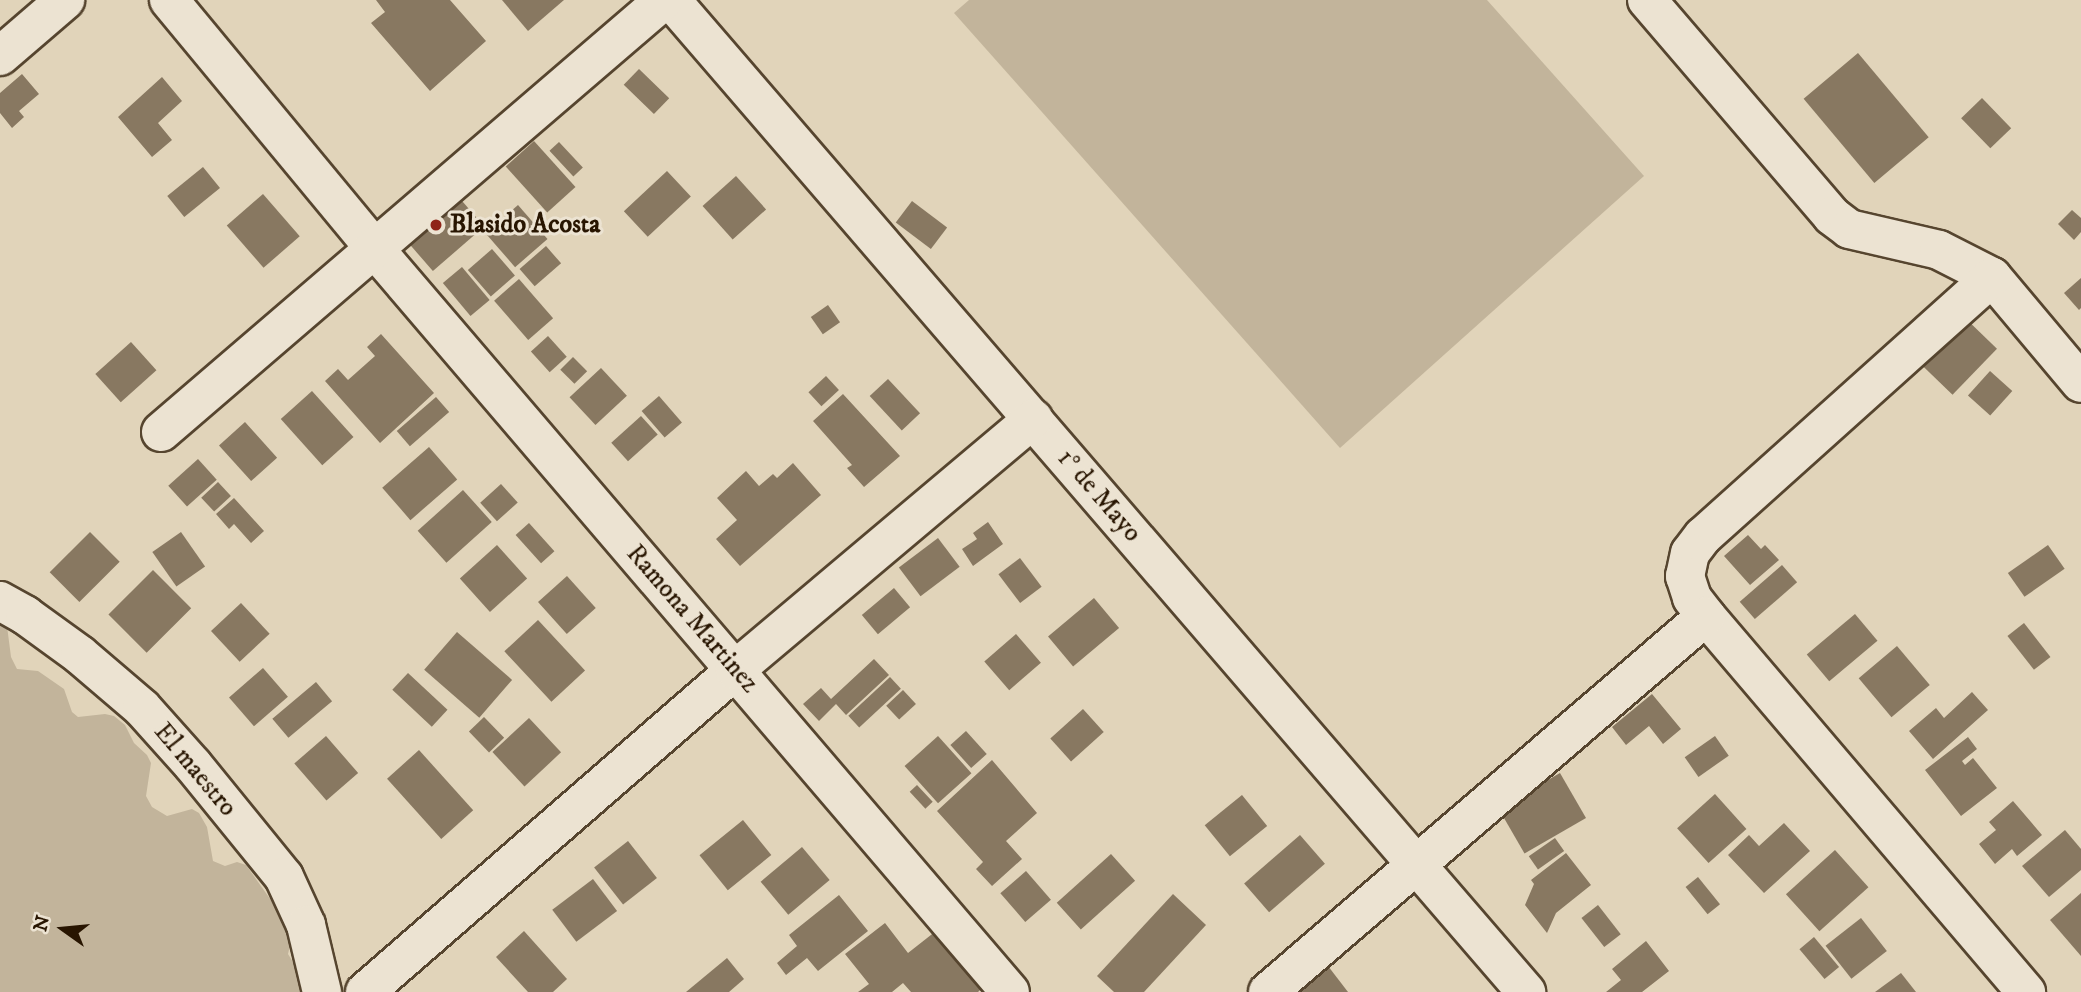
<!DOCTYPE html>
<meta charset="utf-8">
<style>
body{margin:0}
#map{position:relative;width:2081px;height:992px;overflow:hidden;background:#e1d4ba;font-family:"IM FELL DW Pica",serif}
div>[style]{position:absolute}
.green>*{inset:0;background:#c2b49b}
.building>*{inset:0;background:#887861;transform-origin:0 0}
.roads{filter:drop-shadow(2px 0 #56452f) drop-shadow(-2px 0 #56452f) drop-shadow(0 2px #56452f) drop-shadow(0 -2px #56452f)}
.minor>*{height:38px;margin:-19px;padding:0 19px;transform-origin:19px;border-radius:19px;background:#ece3d2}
.dots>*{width:19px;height:19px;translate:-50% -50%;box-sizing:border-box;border:4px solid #ece3d2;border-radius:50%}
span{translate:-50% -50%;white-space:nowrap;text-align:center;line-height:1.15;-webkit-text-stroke:6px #ece3d2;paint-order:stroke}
.poi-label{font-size:26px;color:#281501;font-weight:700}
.left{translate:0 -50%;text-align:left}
.street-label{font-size:26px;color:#281501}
.north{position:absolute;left:28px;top:894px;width:70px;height:70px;-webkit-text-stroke:5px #ece3d2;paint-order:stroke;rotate:285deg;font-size:19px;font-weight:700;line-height:28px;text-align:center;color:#281501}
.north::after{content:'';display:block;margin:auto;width:24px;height:32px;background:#281501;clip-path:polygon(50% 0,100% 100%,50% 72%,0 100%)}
</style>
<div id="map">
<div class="green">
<div style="clip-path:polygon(969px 0,1487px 0,1644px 176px,1340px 448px,954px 13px)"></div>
<div style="clip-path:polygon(0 618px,7px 626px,11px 657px,17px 669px,38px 671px,64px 689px,72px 712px,78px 717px,105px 714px,114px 716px,125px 725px,134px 743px,147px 755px,151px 763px,146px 796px,152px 807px,167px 816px,192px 809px,199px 813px,207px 827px,213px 861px,225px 866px,237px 862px,246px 865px,273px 903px,285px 908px,293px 933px,288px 954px,303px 978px,304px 992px,0 992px)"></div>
</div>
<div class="building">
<div style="clip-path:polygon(376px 0,450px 0,486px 41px,430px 91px,371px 23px,385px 12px)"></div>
<div style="clip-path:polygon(502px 0,564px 0,528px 31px)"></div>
<div style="left:1858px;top:53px;width:110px;height:71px;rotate:50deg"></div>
<div style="left:639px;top:69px;width:42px;height:22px;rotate:44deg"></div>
<div style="clip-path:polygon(22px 74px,39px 94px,19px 111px,24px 117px,12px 128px,0 113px,0 93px)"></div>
<div style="clip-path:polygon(162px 77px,182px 101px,158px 123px,172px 140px,152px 157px,118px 117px)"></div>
<div style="left:1982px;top:98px;width:42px;height:29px;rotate:46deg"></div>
<div style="left:534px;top:141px;width:62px;height:38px;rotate:48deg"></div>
<div style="left:559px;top:142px;width:35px;height:13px;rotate:47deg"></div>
<div style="left:203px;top:167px;width:27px;height:46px;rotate:51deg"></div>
<div style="left:667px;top:171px;width:35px;height:59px;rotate:47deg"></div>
<div style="left:736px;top:176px;width:45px;height:45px;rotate:48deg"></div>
<div style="left:263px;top:194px;width:56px;height:48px;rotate:49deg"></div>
<div style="left:456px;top:194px;width:43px;height:68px;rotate:49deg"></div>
<div style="left:912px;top:201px;width:44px;height:27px;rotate:37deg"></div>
<div style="left:518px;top:205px;width:45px;height:43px;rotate:49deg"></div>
<div style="clip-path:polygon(2072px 210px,2081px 218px,2081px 232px,2074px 240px,2058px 224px)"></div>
<div style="left:546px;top:246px;width:23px;height:35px;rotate:49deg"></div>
<div style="left:492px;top:249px;width:35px;height:32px;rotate:49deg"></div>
<div style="left:462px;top:267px;width:43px;height:25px;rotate:50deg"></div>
<div style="clip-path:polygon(2081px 278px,2081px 308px,2079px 310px,2064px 293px)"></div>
<div style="left:519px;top:279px;width:52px;height:33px;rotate:49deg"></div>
<div style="left:828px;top:305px;width:21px;height:21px;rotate:55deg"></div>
<div style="left:1961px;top:314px;width:50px;height:64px;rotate:44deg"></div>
<div style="clip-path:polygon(381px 334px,434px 393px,380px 443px,325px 381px,338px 369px,348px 380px,375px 356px,367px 347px)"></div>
<div style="left:548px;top:336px;width:28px;height:23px;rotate:48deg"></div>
<div style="left:131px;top:342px;width:38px;height:48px;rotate:48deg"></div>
<div style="left:573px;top:357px;width:20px;height:18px;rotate:45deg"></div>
<div style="left:601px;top:368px;width:38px;height:43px;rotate:47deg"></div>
<div style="left:1990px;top:371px;width:30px;height:33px;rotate:42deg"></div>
<div style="left:826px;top:376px;width:19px;height:24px;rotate:47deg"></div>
<div style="left:888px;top:379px;width:47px;height:25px;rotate:47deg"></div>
<div style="left:312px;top:391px;width:62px;height:42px;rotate:48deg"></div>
<div style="clip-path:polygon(843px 394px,900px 456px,864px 487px,847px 468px,852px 465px,813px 421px)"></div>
<div style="left:659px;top:396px;width:35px;height:23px;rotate:49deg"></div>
<div style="left:436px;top:397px;width:20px;height:52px;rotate:49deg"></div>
<div style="left:641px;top:416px;width:25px;height:40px;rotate:48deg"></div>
<div style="left:245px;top:422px;width:48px;height:35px;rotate:48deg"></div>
<div style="left:429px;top:447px;width:43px;height:62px;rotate:49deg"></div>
<div style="left:198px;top:459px;width:28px;height:40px;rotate:48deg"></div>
<div style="clip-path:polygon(793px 463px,821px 495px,740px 566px,716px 539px,737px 520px,717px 498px,746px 471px,759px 486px,773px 474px,777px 478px)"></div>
<div style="left:218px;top:482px;width:19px;height:23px;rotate:47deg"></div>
<div style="left:501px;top:484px;width:25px;height:28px;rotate:48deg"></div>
<div style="left:463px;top:490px;width:43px;height:61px;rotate:48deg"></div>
<div style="clip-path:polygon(234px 498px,264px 531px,251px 543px,234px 524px,229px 529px,216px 514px)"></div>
<div style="clip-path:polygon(988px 522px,1003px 544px,973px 566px,962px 549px,977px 539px,973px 533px)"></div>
<div style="left:529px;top:523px;width:38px;height:18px;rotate:48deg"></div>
<div style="left:90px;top:532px;width:42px;height:57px;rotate:45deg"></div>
<div style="left:181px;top:532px;width:42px;height:35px;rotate:55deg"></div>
<div style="clip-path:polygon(1748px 535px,1761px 549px,1765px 545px,1779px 560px,1750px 585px,1724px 556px)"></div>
<div style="left:938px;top:538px;width:36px;height:49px;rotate:53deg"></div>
<div style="left:497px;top:545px;width:45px;height:50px;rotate:48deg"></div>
<div style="left:2048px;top:545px;width:29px;height:49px;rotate:55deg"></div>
<div style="left:1020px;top:558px;width:36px;height:27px;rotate:53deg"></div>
<div style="left:1782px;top:565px;width:23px;height:56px;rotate:49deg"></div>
<div style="left:153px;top:570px;width:54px;height:63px;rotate:45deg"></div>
<div style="left:567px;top:576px;width:43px;height:39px;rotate:48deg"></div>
<div style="left:894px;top:588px;width:25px;height:42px;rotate:50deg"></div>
<div style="left:1094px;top:598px;width:39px;height:60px;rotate:50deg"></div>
<div style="left:241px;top:603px;width:42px;height:41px;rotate:47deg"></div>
<div style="left:1855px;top:614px;width:35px;height:63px;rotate:50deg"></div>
<div style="left:538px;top:620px;width:69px;height:46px;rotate:47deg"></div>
<div style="left:2024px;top:623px;width:43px;height:21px;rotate:52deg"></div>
<div style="left:457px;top:632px;width:73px;height:50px;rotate:41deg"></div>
<div style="left:1016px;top:634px;width:38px;height:42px;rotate:49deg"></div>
<div style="left:1897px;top:646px;width:51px;height:50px;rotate:50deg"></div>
<div style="clip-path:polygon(874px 659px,889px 675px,846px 715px,836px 704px,819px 721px,803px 704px,821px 688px,831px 699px)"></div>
<div style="left:263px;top:668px;width:38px;height:45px;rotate:49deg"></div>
<div style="left:408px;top:673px;width:54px;height:23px;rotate:43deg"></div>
<div style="left:890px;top:677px;width:16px;height:57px;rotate:47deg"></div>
<div style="left:316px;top:682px;width:25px;height:57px;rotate:50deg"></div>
<div style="left:903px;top:690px;width:19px;height:23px;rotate:47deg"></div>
<div style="clip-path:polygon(1972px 692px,1988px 710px,1933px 759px,1909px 731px,1936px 708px,1944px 718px)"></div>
<div style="clip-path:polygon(1652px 694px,1681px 729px,1663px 744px,1649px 726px,1626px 745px,1612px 727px)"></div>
<div style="left:1083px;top:709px;width:31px;height:44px;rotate:48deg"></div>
<div style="left:484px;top:717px;width:29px;height:21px;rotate:46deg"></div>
<div style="left:529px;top:718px;width:47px;height:50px;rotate:47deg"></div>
<div style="left:966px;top:731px;width:31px;height:21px;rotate:48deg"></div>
<div style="left:326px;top:736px;width:49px;height:42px;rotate:49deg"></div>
<div style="left:938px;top:736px;width:50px;height:45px;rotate:48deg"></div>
<div style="left:1715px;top:736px;width:24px;height:37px;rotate:55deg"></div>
<div style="clip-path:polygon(1968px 737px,1977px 749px,1962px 761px,1965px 765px,1973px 758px,1997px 788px,1961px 816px,1925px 770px)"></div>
<div style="left:419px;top:750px;width:81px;height:43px;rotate:48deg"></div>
<div style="clip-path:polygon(992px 760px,1037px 813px,1006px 841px,1022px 859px,992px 886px,976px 869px,983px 862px,937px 811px)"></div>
<div style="left:1560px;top:773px;width:52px;height:71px;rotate:60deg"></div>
<div style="left:917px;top:785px;width:23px;height:10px;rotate:47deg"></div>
<div style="left:1715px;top:794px;width:47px;height:51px;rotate:48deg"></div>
<div style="left:1242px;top:795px;width:40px;height:48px;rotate:51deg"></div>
<div style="clip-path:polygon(2013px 801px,2042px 835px,2017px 856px,2012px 849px,1995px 864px,1979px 844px,1996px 830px,1989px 822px)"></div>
<div style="left:743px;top:820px;width:45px;height:56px;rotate:51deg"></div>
<div style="clip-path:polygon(1784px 823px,1810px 851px,1764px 893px,1728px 855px,1749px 835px,1759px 846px)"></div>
<div style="clip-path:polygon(2065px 830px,2081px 849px,2081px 870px,2049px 897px,2022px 866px)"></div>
<div style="left:1300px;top:835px;width:38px;height:74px;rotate:49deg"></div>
<div style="left:1555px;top:838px;width:16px;height:32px;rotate:55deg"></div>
<div style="left:628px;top:841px;width:47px;height:43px;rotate:52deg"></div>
<div style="left:802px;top:847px;width:43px;height:54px;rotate:50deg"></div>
<div style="left:1835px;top:850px;width:50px;height:66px;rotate:48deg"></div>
<div style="clip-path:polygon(1566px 853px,1591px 885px,1556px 913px,1547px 933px,1525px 905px,1534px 884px,1531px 880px)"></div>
<div style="left:1111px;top:854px;width:36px;height:73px;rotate:48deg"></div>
<div style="left:1026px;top:871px;width:38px;height:34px;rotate:49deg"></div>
<div style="left:1698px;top:877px;width:35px;height:16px;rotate:51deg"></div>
<div style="left:593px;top:879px;width:40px;height:51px;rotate:53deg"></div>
<div style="clip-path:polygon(2081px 893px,2081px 956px,2050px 920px)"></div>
<div style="clip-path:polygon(1173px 894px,1206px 925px,1144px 992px,1114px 992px,1097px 976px)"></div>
<div style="clip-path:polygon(839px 895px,868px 931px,818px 971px,807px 958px,786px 975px,777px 963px,797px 946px,789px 935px)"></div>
<div style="left:1598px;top:905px;width:37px;height:21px;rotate:52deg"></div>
<div style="left:1861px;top:918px;width:42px;height:45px;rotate:52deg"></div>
<div style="clip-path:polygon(885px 923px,908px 953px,936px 931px,981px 989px,978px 992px,911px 992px,903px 983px,892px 992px,858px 992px,869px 984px,845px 954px)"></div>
<div style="clip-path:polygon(524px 931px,567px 979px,553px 992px,528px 992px,496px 957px)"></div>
<div style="left:1814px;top:937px;width:39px;height:19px;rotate:50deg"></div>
<div style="clip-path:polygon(1646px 941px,1669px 971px,1642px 992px,1606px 992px,1621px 980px,1612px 969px)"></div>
<div style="clip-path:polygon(727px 958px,744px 979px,729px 992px,686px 992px)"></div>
<div style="clip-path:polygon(1328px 966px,1348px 992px,1294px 992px)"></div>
<div style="clip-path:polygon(1901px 973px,1916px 992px,1875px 992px)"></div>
</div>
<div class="roads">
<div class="minor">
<div style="left:169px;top:0;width:320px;rotate:50.4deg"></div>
<div style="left:373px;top:247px;width:980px;rotate:49.47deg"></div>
<div style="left:671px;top:0;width:1310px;rotate:49.24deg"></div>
<div style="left:1647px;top:0;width:284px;rotate:49.4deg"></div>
<div style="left:1832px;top:216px;width:21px;rotate:37deg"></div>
<div style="left:1849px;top:229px;width:92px;rotate:13.1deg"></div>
<div style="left:1939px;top:250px;width:59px;rotate:27deg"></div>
<div style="left:1992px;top:277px;width:138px;rotate:50deg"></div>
<div style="left:0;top:56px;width:86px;rotate:-40.7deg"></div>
<div style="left:1992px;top:277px;width:388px;rotate:138.1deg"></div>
<div style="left:1703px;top:536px;width:21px;rotate:127deg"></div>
<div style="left:1690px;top:553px;width:24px;rotate:102deg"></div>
<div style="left:1685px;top:576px;width:23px;rotate:72deg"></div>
<div style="left:1692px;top:598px;width:23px;rotate:52deg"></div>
<div style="left:1706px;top:616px;width:494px;rotate:49.6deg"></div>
<div style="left:161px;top:432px;width:663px;rotate:-40.66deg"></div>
<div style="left:0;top:601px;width:29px;rotate:29deg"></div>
<div style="left:25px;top:615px;width:68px;rotate:36deg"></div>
<div style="left:80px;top:655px;width:82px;rotate:40.5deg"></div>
<div style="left:142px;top:708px;width:76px;rotate:48.2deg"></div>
<div style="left:193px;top:765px;width:144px;rotate:50.9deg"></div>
<div style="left:284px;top:877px;width:53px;rotate:65.4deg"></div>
<div style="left:306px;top:925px;width:69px;rotate:76.6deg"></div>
<div style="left:365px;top:992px;width:490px;rotate:-41deg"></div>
<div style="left:735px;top:670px;width:390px;rotate:-40.1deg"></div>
<div style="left:1268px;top:992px;width:577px;rotate:-40.64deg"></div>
</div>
</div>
<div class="dots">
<div style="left:436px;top:225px;background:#8f2418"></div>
</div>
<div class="poi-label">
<span class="left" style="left:450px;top:225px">Blasido Acosta</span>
</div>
<div class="street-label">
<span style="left:1099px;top:496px;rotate:49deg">1° de Mayo</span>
<span style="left:692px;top:619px;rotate:49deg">Ramona Martinez</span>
<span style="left:195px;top:770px;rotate:50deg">El maestro</span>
</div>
<div class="north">N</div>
</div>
